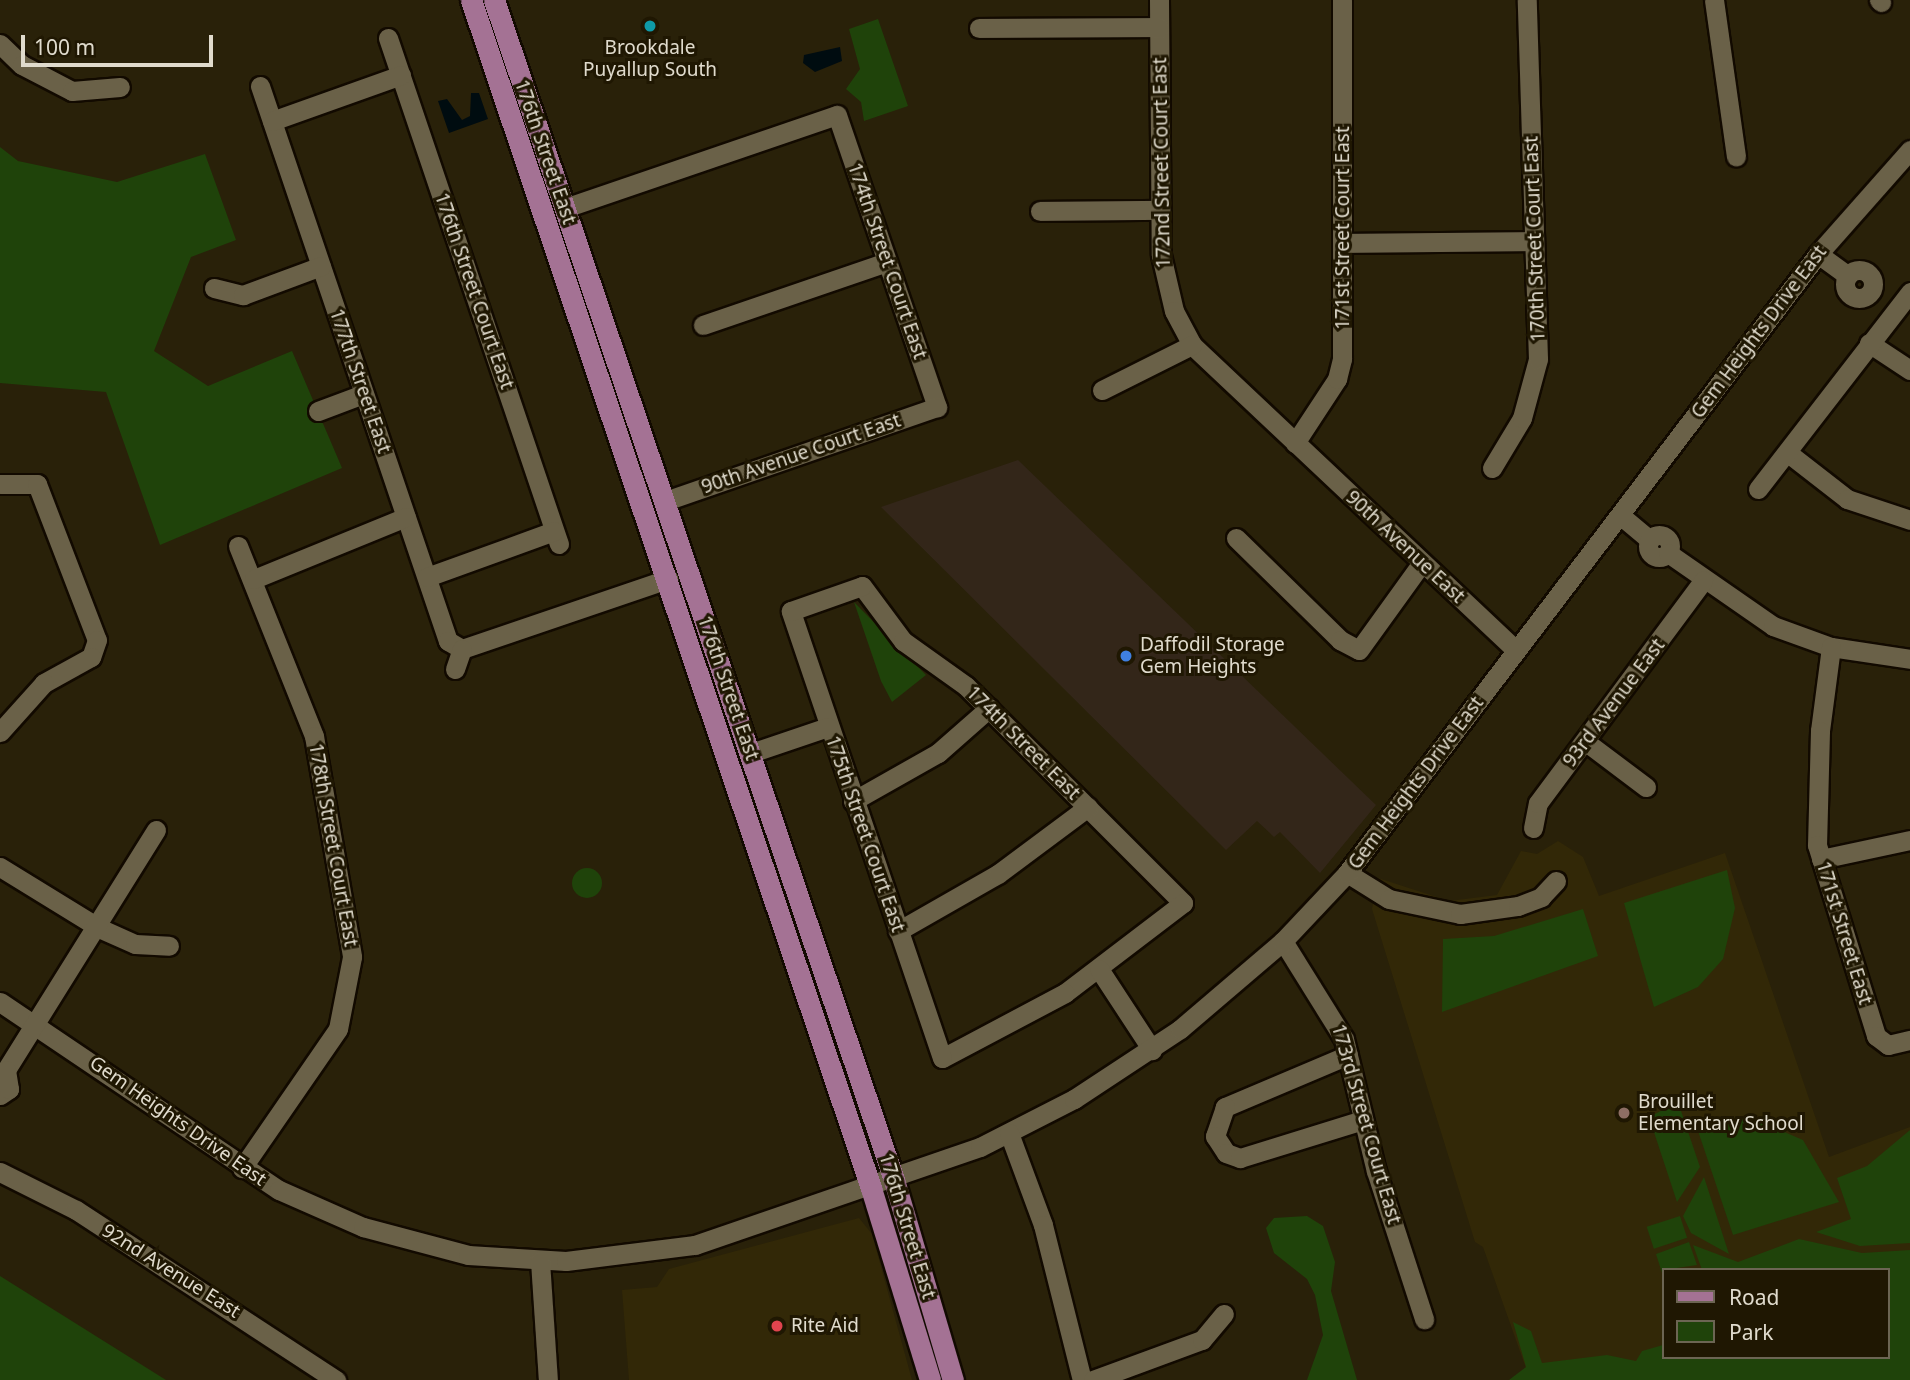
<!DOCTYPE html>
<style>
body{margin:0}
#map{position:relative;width:1910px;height:1380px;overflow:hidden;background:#292109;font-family:"Noto Sans",sans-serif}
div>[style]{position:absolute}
.built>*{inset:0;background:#322807}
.industrial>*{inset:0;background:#332619}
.green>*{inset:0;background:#1f430a;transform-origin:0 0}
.round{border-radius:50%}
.water>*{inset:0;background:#000c10}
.roads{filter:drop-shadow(2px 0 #120a00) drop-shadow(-2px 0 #120a00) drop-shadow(0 2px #120a00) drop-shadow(0 -2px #120a00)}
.minor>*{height:19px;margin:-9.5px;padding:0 9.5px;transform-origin:9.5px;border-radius:9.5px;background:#6a6148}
.minor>.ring{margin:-9.5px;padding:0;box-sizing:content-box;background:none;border:19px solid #6a6148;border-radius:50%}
.major>*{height:21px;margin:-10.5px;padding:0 10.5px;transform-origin:10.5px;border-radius:10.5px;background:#a47294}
.dots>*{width:19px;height:19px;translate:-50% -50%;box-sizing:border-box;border:4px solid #1f1702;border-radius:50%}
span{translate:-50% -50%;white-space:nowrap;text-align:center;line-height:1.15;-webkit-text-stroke:6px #1f1702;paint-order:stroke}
.poi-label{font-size:19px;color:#e0dbcd}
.left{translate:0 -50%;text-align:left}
.street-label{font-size:19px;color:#e0dbcd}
.legend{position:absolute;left:1662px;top:1268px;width:228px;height:91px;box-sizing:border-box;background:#1f1702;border:2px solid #6c6553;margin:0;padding:9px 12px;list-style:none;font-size:21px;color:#e0dbcd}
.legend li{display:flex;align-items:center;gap:14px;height:35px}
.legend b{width:35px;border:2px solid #6c6553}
.scale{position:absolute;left:21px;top:35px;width:192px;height:32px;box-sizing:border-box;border:4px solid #e0dbcd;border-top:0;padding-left:9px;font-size:21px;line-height:24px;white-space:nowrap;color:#e0dbcd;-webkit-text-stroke:5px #1f1702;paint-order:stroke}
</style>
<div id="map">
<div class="built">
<div style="clip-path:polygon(evenodd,1558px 841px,1583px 857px,1599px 896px,1725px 853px,1829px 1157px,1910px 1127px,1910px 1380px,1527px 1371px,1483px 1247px,1475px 1242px,1372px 909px,1378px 878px,1449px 901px,1497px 895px,1521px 851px,1537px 854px,1558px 841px,1663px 1270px,1887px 1270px,1887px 1357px,1663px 1357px,1663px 1270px)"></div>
<div style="clip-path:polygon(859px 1218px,872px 1234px,912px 1380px,629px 1380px,622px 1290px,657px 1287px,669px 1269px)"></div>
</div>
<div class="industrial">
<div style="clip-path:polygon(1018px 460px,1376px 805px,1320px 873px,1280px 832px,1274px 837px,1257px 821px,1226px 850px,881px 507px)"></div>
</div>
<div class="green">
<div style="clip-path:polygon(878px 19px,908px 106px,864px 121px,861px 102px,846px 89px,860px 69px,849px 29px)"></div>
<div style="clip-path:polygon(0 147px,18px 161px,117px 182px,205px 154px,236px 240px,191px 257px,154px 351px,208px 386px,292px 351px,342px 468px,160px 545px,106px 392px,0 383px)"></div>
<div style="clip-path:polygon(854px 602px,926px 675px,892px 702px,881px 681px)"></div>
<div class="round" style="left:572px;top:868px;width:30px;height:30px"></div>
<div style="clip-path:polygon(1727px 870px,1735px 908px,1723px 959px,1698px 987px,1654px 1007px,1624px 903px)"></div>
<div style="clip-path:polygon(1583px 909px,1598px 956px,1442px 1012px,1443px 939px,1494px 936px)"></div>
<div style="clip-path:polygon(1678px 1102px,1700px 1167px,1677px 1202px,1649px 1117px)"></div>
<div style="clip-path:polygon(1749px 1117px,1803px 1140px,1839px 1202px,1733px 1235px,1697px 1128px)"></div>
<div style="clip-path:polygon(1910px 1130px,1910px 1243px,1860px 1246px,1816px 1232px,1851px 1219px,1837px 1178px,1867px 1166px)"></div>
<div style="clip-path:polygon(1704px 1177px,1728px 1251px,1729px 1254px,1691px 1233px,1683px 1216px)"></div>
<div style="clip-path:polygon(1307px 1216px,1323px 1226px,1335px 1262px,1331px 1291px,1357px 1380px,1307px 1380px,1323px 1335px,1315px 1295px,1307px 1279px,1274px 1253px,1266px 1228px,1274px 1218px)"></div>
<div style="left:1680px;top:1216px;width:23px;height:35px;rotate:72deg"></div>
<div style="clip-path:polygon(1799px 1239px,1862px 1253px,1910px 1250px,1910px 1380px,1509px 1380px,1526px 1367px,1513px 1322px,1531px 1331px,1542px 1363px,1607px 1355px,1636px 1361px,1642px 1351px,1663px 1345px,1663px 1357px,1887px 1357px,1887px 1270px,1702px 1270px,1693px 1245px,1738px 1262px)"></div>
<div style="clip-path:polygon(1689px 1242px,1697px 1265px,1663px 1270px,1663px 1276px,1656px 1254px)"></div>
<div style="clip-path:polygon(0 1276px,166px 1380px,0 1380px)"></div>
</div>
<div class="water">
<div style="clip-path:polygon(840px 47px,842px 61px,815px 72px,803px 63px,804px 55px)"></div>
<div style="clip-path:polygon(471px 93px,479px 93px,488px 119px,449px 133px,438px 101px,447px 99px,462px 120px,470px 116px)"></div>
</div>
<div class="roads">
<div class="minor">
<div style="left:1159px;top:0;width:255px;rotate:89.6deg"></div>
<div style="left:1161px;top:255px;width:57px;rotate:76.9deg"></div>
<div style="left:1174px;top:311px;width:38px;rotate:62deg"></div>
<div style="left:1192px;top:345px;width:445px;rotate:43.3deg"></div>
<div style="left:1714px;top:0;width:158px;rotate:82deg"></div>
<div style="left:1879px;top:0;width:3px;rotate:45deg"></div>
<div style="left:979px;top:28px;width:180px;rotate:-0.3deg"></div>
<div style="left:388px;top:38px;width:534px;rotate:71.33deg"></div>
<div style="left:0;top:44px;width:30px;rotate:44deg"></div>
<div style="left:22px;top:65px;width:56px;rotate:27.5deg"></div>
<div style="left:72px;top:91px;width:48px;rotate:-4.8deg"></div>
<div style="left:260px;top:86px;width:586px;rotate:71.29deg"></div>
<div style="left:448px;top:641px;width:16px;rotate:30deg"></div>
<div style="left:272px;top:121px;width:137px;rotate:-19.6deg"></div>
<div style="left:565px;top:208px;width:287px;rotate:-18.9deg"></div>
<div style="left:837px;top:115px;width:309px;rotate:71.1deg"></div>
<div style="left:937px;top:407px;width:288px;rotate:160.9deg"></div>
<div style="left:1040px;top:211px;width:120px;rotate:-0.5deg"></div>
<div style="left:1345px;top:243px;width:189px;rotate:-0.6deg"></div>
<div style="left:1818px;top:254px;width:37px;rotate:36deg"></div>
<div class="ring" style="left:1845px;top:270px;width:9px;height:9px"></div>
<div style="left:214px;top:288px;width:30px;rotate:14deg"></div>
<div style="left:243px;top:295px;width:83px;rotate:-20.4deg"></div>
<div style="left:703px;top:325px;width:194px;rotate:-18.9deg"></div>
<div style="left:1869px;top:343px;width:49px;rotate:33.4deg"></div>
<div style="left:1102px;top:390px;width:101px;rotate:-26.6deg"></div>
<div style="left:318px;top:411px;width:48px;rotate:-20.7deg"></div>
<div style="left:1295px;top:443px;width:77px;rotate:-56.7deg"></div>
<div style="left:1337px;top:379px;width:21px;rotate:-76deg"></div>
<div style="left:1342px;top:359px;width:359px;rotate:-90deg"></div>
<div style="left:1788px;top:453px;width:75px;rotate:37.9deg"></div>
<div style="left:1847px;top:499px;width:66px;rotate:18.4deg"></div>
<div style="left:1492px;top:468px;width:58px;rotate:-59deg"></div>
<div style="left:1522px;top:418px;width:61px;rotate:-74.8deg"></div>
<div style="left:1538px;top:359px;width:359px;rotate:-91.8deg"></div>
<div style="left:0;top:484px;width:37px"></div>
<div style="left:37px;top:484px;width:167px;rotate:69deg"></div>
<div style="left:97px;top:640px;width:18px;rotate:109deg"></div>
<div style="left:91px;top:657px;width:54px;rotate:151deg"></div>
<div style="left:44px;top:683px;width:66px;rotate:131.9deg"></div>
<div style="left:1758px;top:489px;width:249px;rotate:-52.3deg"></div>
<div style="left:1620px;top:515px;width:39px;rotate:40deg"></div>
<div class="ring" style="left:1648px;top:535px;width:3px;height:3px"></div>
<div style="left:1236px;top:538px;width:146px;rotate:44.4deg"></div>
<div style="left:1340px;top:640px;width:21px;rotate:28deg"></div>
<div style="left:1359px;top:650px;width:106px;rotate:-54.2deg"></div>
<div style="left:238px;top:546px;width:205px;rotate:68.2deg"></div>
<div style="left:314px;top:736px;width:224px;rotate:80.2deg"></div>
<div style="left:352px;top:957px;width:73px;rotate:101deg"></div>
<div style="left:338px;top:1029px;width:169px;rotate:124.6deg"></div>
<div style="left:1668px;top:553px;width:128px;rotate:34.8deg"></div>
<div style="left:1773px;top:626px;width:62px;rotate:19.9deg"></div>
<div style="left:1831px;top:647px;width:80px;rotate:8.6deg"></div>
<div style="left:427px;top:577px;width:135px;rotate:-19.9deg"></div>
<div style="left:254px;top:579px;width:164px;rotate:-22.2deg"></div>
<div style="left:862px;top:586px;width:69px;rotate:53.3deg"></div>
<div style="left:903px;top:641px;width:77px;rotate:35.5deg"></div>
<div style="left:966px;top:686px;width:307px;rotate:45deg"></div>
<div style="left:1183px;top:903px;width:148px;rotate:142.7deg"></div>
<div style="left:1065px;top:993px;width:139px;rotate:152.1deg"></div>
<div style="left:942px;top:1058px;width:472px;rotate:-108.7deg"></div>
<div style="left:791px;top:611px;width:75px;rotate:-19.4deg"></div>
<div style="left:1831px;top:647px;width:85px;rotate:97.5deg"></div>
<div style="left:1820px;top:731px;width:114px;rotate:91.5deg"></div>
<div style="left:1817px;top:845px;width:200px;rotate:72.8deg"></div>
<div style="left:1876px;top:1036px;width:15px;rotate:37deg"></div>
<div style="left:1888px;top:1045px;width:23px;rotate:-13deg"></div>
<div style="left:462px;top:649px;width:218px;rotate:-18.8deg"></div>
<div style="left:455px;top:669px;width:21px;rotate:-71deg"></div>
<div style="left:1586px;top:742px;width:75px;rotate:36.9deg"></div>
<div style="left:751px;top:753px;width:81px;rotate:-18.7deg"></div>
<div style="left:853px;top:801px;width:98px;rotate:-29.5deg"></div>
<div style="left:938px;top:753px;width:68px;rotate:-41.4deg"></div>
<div style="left:1533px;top:828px;width:25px;rotate:-79deg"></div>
<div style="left:1538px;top:803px;width:277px;rotate:-53.4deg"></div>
<div style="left:1821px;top:859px;width:91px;rotate:-12.1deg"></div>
<div style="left:0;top:867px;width:116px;rotate:31.6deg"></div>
<div style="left:99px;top:928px;width:39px;rotate:24deg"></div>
<div style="left:135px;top:944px;width:34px;rotate:3deg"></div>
<div style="left:1347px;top:873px;width:49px;rotate:31.8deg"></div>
<div style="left:1389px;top:899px;width:73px;rotate:11.9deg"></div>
<div style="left:1460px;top:914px;width:59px;rotate:-7.9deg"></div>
<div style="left:1518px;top:906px;width:25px;rotate:-21deg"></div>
<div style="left:1541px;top:897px;width:22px;rotate:-47deg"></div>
<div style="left:898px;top:931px;width:115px;rotate:-29.7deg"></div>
<div style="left:998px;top:874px;width:112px;rotate:-36.7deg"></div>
<div style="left:1283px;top:941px;width:115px;rotate:58.1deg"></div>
<div style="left:1344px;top:1039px;width:136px;rotate:76.4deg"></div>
<div style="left:1376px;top:1171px;width:156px;rotate:72deg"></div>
<div style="left:1099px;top:969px;width:97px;rotate:56.8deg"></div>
<div style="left:0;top:1002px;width:336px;rotate:34deg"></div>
<div style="left:279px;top:1190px;width:92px;rotate:23.8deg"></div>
<div style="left:363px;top:1227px;width:109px;rotate:14.9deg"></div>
<div style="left:468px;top:1255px;width:98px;rotate:3.5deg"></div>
<div style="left:566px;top:1261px;width:130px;rotate:-7.1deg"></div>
<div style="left:695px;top:1245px;width:301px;rotate:-19deg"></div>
<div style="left:980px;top:1147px;width:106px;rotate:-27.1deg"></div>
<div style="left:1074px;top:1099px;width:127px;rotate:-33.4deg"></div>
<div style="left:1180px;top:1029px;width:135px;rotate:-40.5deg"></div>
<div style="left:1283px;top:941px;width:93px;rotate:-46.7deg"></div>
<div style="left:1347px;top:873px;width:778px;rotate:-52.73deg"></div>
<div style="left:1818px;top:254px;width:139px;rotate:-48.5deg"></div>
<div style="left:1348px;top:1055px;width:134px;rotate:157.1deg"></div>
<div style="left:1225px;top:1107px;width:31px;rotate:109deg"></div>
<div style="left:1215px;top:1136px;width:20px;rotate:57deg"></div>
<div style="left:1226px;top:1153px;width:15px;rotate:20deg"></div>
<div style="left:1240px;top:1158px;width:129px;rotate:-17.2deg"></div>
<div style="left:6px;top:1070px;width:283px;rotate:-58deg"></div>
<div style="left:0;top:1095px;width:11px;rotate:-34deg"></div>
<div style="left:9px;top:1089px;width:19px;rotate:-99deg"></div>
<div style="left:1009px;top:1133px;width:98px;rotate:69.7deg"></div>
<div style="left:1043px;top:1225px;width:160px;rotate:75.9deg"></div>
<div style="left:0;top:1172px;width:85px;rotate:26.6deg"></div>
<div style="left:76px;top:1210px;width:311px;rotate:33.2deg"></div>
<div style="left:540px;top:1261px;width:119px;rotate:86.2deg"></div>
<div style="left:1093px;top:1380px;width:116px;rotate:-20.2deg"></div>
<div style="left:1202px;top:1340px;width:34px;rotate:-50deg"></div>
</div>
<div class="major">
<div style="left:471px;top:0;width:1254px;rotate:71.39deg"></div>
<div style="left:871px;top:1188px;width:201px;rotate:72.9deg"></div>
<div style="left:494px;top:0;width:1246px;rotate:71.27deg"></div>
<div style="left:894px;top:1180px;width:209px;rotate:73.6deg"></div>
</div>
</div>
<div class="dots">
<div style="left:650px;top:26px;background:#0f9aa8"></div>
<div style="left:1126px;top:656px;background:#3f7fe0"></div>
<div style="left:1624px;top:1113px;background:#8d6e63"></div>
<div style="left:777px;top:1326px;background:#e0444e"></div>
</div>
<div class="poi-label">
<span style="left:650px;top:59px">Brookdale<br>Puyallup South</span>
<span class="left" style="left:1140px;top:656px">Daffodil Storage<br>Gem Heights</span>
<span class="left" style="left:1638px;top:1113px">Brouillet<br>Elementary School</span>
<span class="left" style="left:791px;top:1326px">Rite Aid</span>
</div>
<div class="street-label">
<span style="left:545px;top:152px;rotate:71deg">176th Street East</span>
<span style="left:1162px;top:163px;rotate:-91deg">172nd Street Court East</span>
<span style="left:1343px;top:228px;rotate:-90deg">171st Street Court East</span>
<span style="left:1535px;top:239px;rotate:-92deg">170th Street Court East</span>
<span style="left:887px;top:261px;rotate:71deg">174th Street Court East</span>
<span style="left:474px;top:291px;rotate:71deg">176th Street Court East</span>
<span style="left:1759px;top:332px;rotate:-53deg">Gem Heights Drive East</span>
<span style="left:360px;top:381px;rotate:71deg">177th Street East</span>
<span style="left:801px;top:454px;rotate:-19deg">90th Avenue Court East</span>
<span style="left:1405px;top:547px;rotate:43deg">90th Avenue East</span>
<span style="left:728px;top:688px;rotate:71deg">176th Street East</span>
<span style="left:1614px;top:703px;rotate:-53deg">93rd Avenue East</span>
<span style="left:1023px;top:743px;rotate:45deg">174th Street East</span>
<span style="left:1416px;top:783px;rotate:-53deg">Gem Heights Drive East</span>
<span style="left:865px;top:834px;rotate:71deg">175th Street Court East</span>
<span style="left:333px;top:845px;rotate:80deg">178th Street Court East</span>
<span style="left:1844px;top:933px;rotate:73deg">171st Street East</span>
<span style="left:178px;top:1121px;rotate:35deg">Gem Heights Drive East</span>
<span style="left:1366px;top:1124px;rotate:74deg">173rd Street Court East</span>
<span style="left:907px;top:1226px;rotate:73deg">176th Street East</span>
<span style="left:171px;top:1271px;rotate:32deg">92nd Avenue East</span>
</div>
<ul class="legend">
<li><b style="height:9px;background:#a47294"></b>Road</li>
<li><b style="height:19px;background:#1f430a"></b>Park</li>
</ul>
<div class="scale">100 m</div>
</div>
